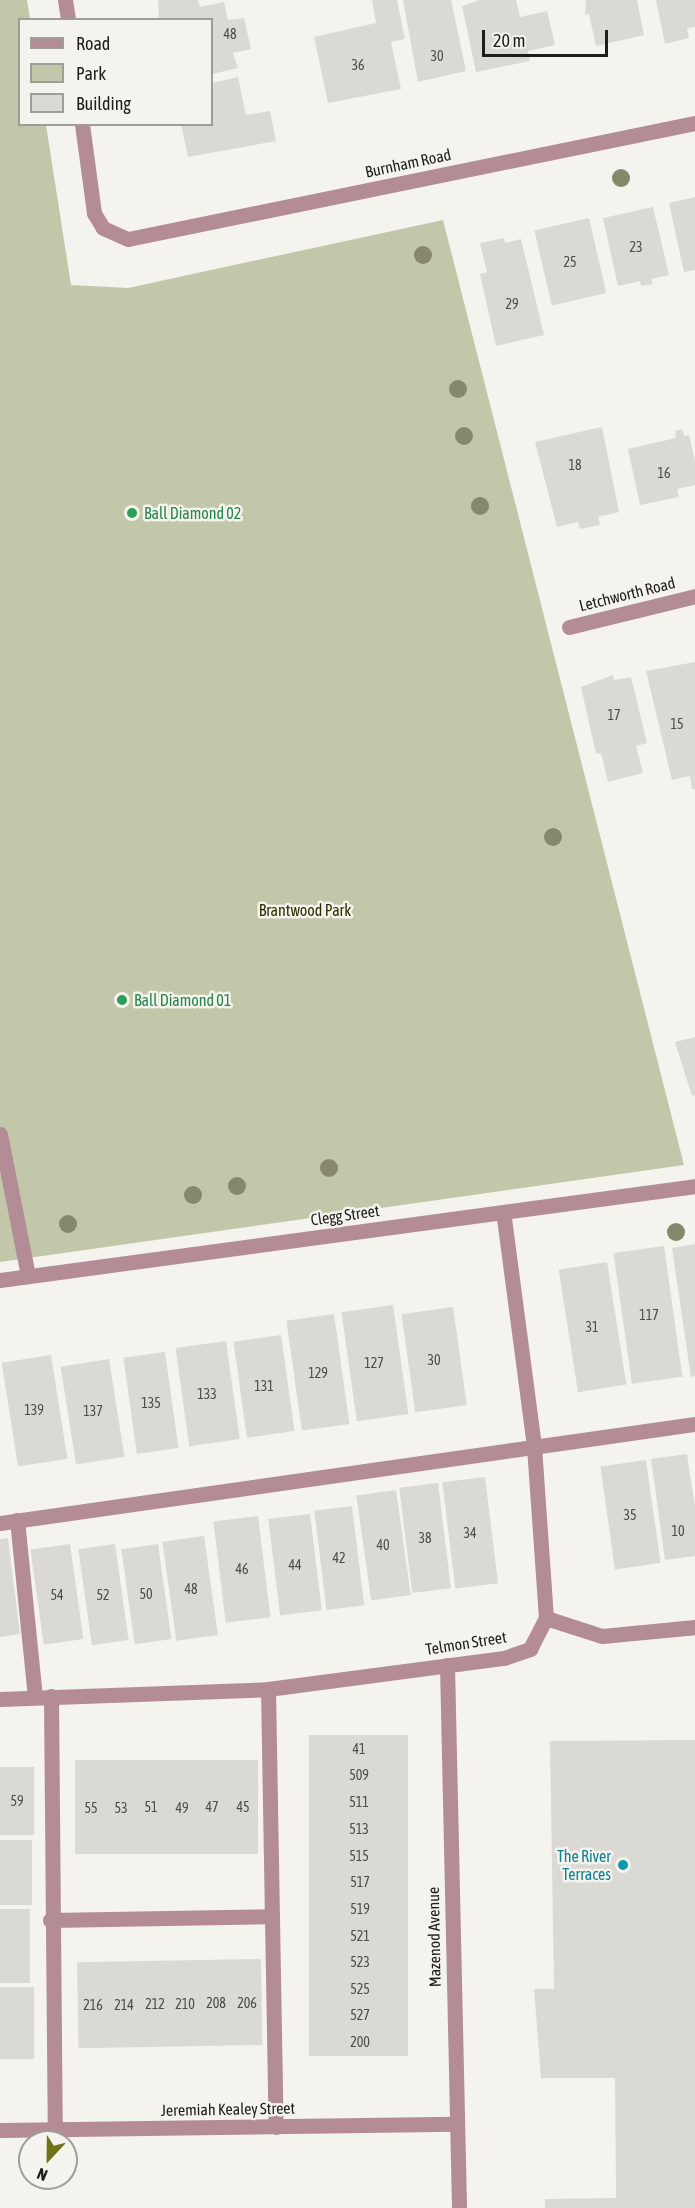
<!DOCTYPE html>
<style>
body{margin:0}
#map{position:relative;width:695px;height:2208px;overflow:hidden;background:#f4f3ed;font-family:"Asap Condensed",sans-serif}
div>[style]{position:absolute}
.green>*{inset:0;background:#c3c7aa}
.building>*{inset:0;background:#dad9d3;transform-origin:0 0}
.minor>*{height:15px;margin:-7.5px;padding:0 7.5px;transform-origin:7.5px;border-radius:7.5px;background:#b48c96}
.trees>*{width:18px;height:18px;margin:-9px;border-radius:50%;background:#86886b}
.dots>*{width:16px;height:16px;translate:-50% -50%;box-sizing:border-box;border:3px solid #f4f3ed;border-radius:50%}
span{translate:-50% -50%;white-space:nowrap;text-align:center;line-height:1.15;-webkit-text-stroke:5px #f4f3ed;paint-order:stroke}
.number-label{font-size:14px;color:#4c4c49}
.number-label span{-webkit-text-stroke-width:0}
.street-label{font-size:16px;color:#1d1d1b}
.leisure-label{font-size:16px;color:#27864d}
.left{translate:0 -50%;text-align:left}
.park-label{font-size:16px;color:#2c3001}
.culture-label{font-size:16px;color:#0d838f}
.right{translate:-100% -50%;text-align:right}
.legend{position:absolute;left:18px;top:18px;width:195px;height:108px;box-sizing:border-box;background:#f4f3ed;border:2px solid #9e9d99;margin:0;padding:8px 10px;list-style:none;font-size:18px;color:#1d1d1b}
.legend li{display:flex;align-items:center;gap:12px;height:30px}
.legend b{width:30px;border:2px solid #9e9d99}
.north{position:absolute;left:18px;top:2130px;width:60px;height:60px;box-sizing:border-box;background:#f4f3ed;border:2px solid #9e9d99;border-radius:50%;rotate:202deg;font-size:16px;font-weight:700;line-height:24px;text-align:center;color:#1d1d1b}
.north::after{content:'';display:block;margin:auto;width:21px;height:27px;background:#6f731a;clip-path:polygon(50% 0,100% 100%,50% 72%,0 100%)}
.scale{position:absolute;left:482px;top:30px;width:126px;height:27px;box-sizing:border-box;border:3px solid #1d1d1b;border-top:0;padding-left:8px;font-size:18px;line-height:21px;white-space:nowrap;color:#1d1d1b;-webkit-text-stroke:4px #f4f3ed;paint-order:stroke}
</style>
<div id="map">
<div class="green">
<div style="clip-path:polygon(0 0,27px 0,30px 19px,20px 20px,20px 124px,46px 125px,71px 285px,128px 288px,443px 220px,684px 1165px,0 1262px)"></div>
</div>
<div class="building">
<div style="clip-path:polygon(158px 0,198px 0,200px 7px,224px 2px,228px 20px,244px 18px,251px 49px,233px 53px,238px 68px,212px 74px,212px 20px,159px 20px)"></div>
<div style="clip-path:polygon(372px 0,397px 0,405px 39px,391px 42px,401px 89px,328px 103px,314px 37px,376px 23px)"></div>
<div style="clip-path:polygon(403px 0,451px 0,466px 71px,418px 82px)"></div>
<div style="clip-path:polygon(480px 0,516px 0,520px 17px,547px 11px,555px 45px,528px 51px,530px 61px,476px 72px,462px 6px)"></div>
<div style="clip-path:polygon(586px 0,637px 0,644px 35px,596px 46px,589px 14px,585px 15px)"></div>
<div style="clip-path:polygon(656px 0,695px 0,695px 27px,687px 28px,689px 38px,665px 44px)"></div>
<div style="clip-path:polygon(238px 77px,246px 115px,270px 111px,276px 141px,188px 157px,181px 124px,212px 124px,212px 83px)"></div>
<div style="clip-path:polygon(695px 197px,695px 270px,684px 272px,669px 203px)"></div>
<div style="clip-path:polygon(653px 207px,669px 275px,651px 279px,653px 284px,641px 286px,640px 281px,618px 286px,603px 218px)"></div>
<div style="left:589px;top:218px;width:77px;height:56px;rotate:77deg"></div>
<div style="clip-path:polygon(504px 238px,505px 243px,521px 239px,544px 335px,496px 346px,480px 274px,487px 272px,480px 243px)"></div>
<div style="clip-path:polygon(602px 427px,619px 512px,598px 517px,600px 525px,580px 529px,578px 522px,557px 527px,535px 442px)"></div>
<div style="clip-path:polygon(683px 429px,684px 436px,689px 435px,695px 461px,695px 485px,677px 489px,679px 497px,640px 505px,628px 449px,676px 438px,675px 431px)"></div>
<div style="clip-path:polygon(695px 662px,695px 789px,692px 789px,690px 776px,672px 780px,646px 671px)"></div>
<div style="clip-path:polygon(613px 675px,614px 680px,631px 677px,647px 743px,636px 746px,643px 773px,608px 782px,601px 753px,596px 754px,581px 687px)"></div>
<div style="clip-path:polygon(695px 1037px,695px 1095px,692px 1096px,675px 1042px)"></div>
<div style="clip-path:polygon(695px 1244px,695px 1376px,691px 1377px,672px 1248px)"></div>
<div style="left:664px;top:1246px;width:132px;height:51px;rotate:82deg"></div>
<div style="left:607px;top:1262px;width:124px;height:49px;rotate:81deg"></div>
<div style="left:393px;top:1305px;width:110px;height:52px;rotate:82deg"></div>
<div style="left:453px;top:1307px;width:99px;height:52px;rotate:82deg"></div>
<div style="left:334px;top:1314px;width:111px;height:48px;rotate:82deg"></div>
<div style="left:281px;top:1335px;width:97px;height:48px;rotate:82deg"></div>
<div style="left:226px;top:1341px;width:99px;height:51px;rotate:82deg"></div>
<div style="left:165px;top:1352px;width:97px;height:42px;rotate:82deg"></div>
<div style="left:51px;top:1355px;width:105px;height:50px;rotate:81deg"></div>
<div style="left:109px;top:1359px;width:99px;height:49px;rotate:81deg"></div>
<div style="clip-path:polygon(687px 1454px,695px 1507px,695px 1556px,665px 1560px,651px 1459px)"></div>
<div style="left:646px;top:1460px;width:104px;height:46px;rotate:82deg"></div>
<div style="left:485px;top:1477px;width:107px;height:43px;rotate:83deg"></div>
<div style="left:438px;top:1483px;width:106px;height:39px;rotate:83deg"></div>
<div style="left:396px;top:1490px;width:106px;height:40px;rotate:82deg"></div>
<div style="left:352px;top:1506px;width:100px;height:38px;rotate:83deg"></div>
<div style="left:310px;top:1514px;width:97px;height:42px;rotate:83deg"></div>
<div style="left:258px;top:1516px;width:102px;height:45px;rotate:83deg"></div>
<div style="left:204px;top:1536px;width:100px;height:42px;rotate:82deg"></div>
<div style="clip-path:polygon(8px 1538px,20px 1634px,0 1637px,0 1539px)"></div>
<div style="left:70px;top:1544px;width:96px;height:40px;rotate:82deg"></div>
<div style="left:115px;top:1544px;width:97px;height:37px;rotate:82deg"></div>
<div style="left:158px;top:1544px;width:96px;height:37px;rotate:82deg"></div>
<div style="left:408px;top:1735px;width:321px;height:99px;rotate:90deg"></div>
<div style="clip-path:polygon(695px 1740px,695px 2208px,545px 2208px,545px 2199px,616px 2198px,615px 2078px,541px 2078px,534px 1989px,554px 1989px,550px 1741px)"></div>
<div style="left:258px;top:1760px;width:94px;height:183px;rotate:90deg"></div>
<div style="left:0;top:1767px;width:34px;height:68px"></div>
<div style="left:0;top:1840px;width:32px;height:65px"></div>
<div style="left:0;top:1909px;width:30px;height:74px"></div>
<div style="left:261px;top:1959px;width:86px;height:184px;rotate:89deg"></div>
<div style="left:0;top:1987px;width:34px;height:72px"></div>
</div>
<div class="minor">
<div style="left:65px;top:0;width:20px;rotate:81deg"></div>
<div style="left:82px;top:124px;width:90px;rotate:82.3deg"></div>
<div style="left:94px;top:213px;width:17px;rotate:59deg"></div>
<div style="left:103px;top:228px;width:27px;rotate:24deg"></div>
<div style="left:128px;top:239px;width:579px;rotate:-11.56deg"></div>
<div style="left:569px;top:627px;width:130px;rotate:-13.8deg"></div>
<div style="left:0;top:1134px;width:145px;rotate:78.8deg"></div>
<div style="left:0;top:1280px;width:701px;rotate:-7.7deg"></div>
<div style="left:17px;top:1520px;width:178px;rotate:84.2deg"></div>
<div style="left:0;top:1523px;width:702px;rotate:-8.11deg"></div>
<div style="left:546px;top:1618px;width:59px;rotate:17.8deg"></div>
<div style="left:602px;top:1636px;width:93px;rotate:-5.5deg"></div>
<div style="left:447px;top:1665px;width:543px;rotate:88.73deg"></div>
<div style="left:268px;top:1689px;width:438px;rotate:89deg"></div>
<div style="left:51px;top:1696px;width:433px;rotate:89.5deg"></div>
<div style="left:0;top:1699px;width:268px;rotate:-2.1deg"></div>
<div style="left:268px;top:1689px;width:238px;rotate:-7.5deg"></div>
<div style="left:504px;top:1658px;width:28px;rotate:-19deg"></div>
<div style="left:530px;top:1649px;width:35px;rotate:-63deg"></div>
<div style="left:546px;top:1618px;width:172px;rotate:-94deg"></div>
<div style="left:534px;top:1446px;width:236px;rotate:-97.5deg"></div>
<div style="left:50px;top:1920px;width:222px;rotate:-1deg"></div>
<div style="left:0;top:2130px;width:455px;rotate:-0.8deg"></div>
</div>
<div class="trees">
<div style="left:621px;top:178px"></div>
<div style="left:423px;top:255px"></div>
<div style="left:458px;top:389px"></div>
<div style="left:464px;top:436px"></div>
<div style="left:480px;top:506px"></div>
<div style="left:553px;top:837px"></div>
<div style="left:329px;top:1168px"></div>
<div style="left:237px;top:1186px"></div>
<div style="left:193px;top:1195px"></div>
<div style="left:68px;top:1224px"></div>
<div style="left:676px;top:1232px"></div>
</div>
<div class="dots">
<div style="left:132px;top:513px;background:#2e9e5b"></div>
<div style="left:122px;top:1000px;background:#2e9e5b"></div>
<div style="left:623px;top:1865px;background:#0f9aa8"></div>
</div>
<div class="number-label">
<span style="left:230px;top:34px">48</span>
<span style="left:437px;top:56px">30</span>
<span style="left:358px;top:65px">36</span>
<span style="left:636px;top:247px">23</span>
<span style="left:570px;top:262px">25</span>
<span style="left:512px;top:304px">29</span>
<span style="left:575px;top:465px">18</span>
<span style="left:664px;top:473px">16</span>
<span style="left:614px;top:715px">17</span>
<span style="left:677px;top:724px">15</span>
<span style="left:649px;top:1315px">117</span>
<span style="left:592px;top:1327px">31</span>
<span style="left:434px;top:1360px">30</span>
<span style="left:374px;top:1363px">127</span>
<span style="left:318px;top:1373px">129</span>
<span style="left:264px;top:1386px">131</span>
<span style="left:207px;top:1394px">133</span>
<span style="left:151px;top:1403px">135</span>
<span style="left:34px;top:1410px">139</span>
<span style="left:93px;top:1411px">137</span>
<span style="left:630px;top:1515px">35</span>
<span style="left:678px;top:1531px">10</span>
<span style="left:470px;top:1533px">34</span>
<span style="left:425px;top:1538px">38</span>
<span style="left:383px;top:1545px">40</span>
<span style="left:339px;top:1558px">42</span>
<span style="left:295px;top:1565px">44</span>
<span style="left:242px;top:1569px">46</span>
<span style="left:191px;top:1589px">48</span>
<span style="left:146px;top:1594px">50</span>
<span style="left:57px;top:1595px">54</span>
<span style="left:103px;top:1595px">52</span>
<span style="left:359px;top:1749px">41</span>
<span style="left:359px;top:1775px">509</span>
<span style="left:17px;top:1801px">59</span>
<span style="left:359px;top:1802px">511</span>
<span style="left:151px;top:1807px">51</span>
<span style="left:212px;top:1807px">47</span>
<span style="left:243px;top:1807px">45</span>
<span style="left:91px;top:1808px">55</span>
<span style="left:121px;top:1808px">53</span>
<span style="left:182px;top:1808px">49</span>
<span style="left:359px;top:1829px">513</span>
<span style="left:359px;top:1856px">515</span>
<span style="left:360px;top:1882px">517</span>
<span style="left:360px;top:1909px">519</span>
<span style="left:360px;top:1936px">521</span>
<span style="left:360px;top:1962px">523</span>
<span style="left:360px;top:1989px">525</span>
<span style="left:216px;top:2003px">208</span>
<span style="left:247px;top:2003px">206</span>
<span style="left:155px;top:2004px">212</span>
<span style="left:185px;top:2004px">210</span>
<span style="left:93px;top:2005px">216</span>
<span style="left:124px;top:2005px">214</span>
<span style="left:360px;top:2015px">527</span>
<span style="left:360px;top:2042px">200</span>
</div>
<div class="street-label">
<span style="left:408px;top:163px;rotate:-12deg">Burnham Road</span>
<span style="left:627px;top:594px;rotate:-14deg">Letchworth Road</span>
<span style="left:345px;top:1215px;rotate:-8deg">Clegg Street</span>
<span style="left:466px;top:1643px;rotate:-9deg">Telmon Street</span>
<span style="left:434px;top:1937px;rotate:-91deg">Mazenod Avenue</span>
<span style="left:228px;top:2109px;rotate:-1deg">Jeremiah Kealey Street</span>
</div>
<div class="leisure-label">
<span class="left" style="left:144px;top:513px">Ball Diamond 02</span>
<span class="left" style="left:134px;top:1000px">Ball Diamond 01</span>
</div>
<div class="park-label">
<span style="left:305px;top:910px">Brantwood Park</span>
</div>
<div class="culture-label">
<span class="right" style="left:611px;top:1865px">The River<br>Terraces</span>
</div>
<ul class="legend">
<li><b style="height:8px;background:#b48c96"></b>Road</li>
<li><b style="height:16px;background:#c3c7aa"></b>Park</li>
<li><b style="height:16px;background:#dad9d3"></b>Building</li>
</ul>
<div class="north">N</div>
<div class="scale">20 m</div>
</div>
